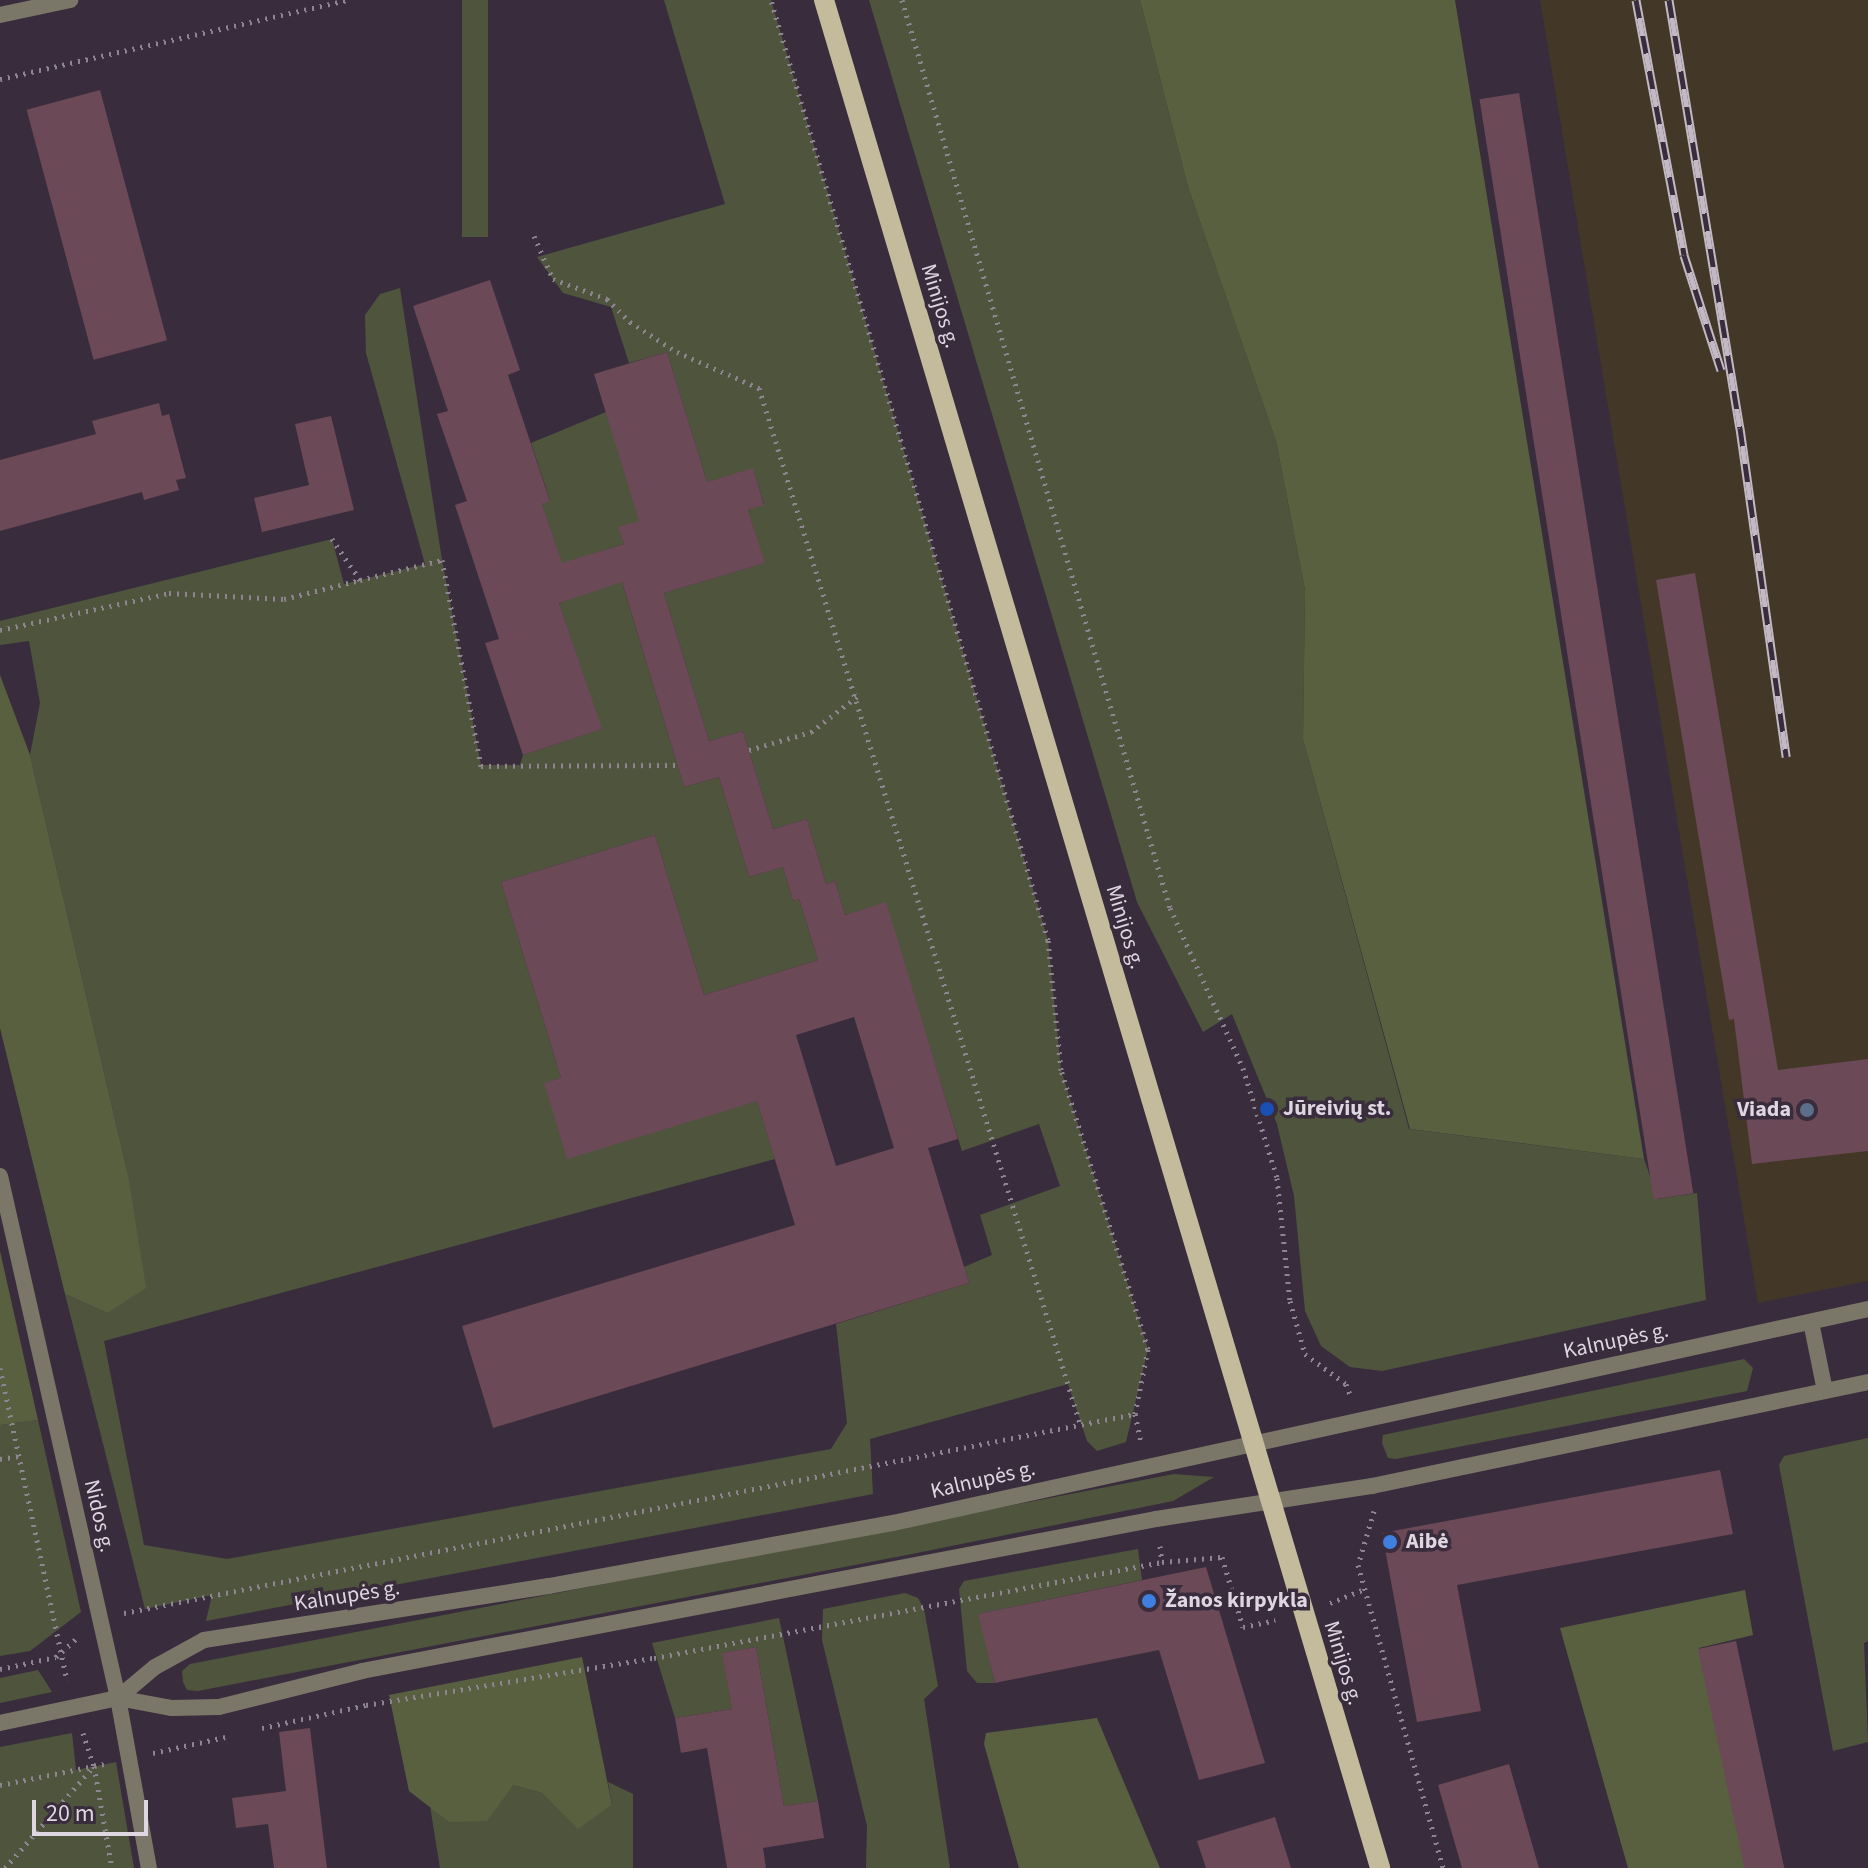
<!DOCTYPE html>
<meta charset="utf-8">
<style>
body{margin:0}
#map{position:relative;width:1868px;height:1868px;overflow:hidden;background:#392d3d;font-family:"Source Sans 3",sans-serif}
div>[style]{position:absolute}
.industrial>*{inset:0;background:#433828}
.green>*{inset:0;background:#4f553d;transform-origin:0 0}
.forest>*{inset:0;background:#586040}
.building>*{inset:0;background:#6b4956;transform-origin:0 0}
.path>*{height:5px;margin-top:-2.5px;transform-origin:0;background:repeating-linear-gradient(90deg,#8e8492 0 2px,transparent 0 8px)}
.street>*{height:16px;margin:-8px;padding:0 8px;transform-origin:8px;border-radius:8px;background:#7b7768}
.primary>*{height:20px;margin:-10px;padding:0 10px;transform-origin:10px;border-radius:10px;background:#c4bb9d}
.rail>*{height:9px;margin-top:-4.5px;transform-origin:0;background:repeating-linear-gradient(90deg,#392d3d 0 18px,#c2b9c5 0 36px);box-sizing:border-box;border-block:2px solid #c2b9c5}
.dots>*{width:22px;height:22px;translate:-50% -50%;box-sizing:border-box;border:4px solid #392d3d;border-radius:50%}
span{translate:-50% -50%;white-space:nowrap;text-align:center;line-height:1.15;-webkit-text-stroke:7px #392d3d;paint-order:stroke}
.street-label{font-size:22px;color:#ded6e1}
.poi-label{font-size:22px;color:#ded6e1;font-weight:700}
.left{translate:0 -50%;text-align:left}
.right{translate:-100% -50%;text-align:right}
.scale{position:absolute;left:32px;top:1800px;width:116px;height:36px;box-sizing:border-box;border:4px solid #ded6e1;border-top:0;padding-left:10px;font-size:24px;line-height:28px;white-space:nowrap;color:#ded6e1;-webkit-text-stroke:6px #392d3d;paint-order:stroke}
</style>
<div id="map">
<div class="industrial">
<div style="clip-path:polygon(1540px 0,1868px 0,1868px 1281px,1758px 1303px)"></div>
</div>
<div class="green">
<div style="left:462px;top:0;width:26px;height:237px"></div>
<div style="clip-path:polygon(664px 0,771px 0,1048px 940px,1061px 1070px,1148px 1349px,1126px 1442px,1097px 1451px,1087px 1441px,1068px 1384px,870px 1439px,873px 1494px,206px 1621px,212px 1595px,145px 1609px,65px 1294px,107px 1313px,128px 1175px,30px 755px,40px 703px,29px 641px,0 645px,0 621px,332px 539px,344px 584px,425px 564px,366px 353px,365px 315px,380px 294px,400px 288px,442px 560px,481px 765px,520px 765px,523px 755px,601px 729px,559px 603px,573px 598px,542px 504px,550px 500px,531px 443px,606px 412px,660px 515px,619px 528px,624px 544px,595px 553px,621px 579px,684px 787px,719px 777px,749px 877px,783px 867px,793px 901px,799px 899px,818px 960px,704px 995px,655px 835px,501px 882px,561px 1078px,545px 1083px,750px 1078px,775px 1159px,104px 1341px,144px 1545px,227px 1559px,831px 1449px,847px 1423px,836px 1324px,969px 1283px,964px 1267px,992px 1255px,980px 1215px,1060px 1186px,1039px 1124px,962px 1151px,885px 903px,845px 915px,835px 881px,826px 884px,807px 819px,773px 829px,743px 731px,709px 741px,664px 593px,764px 563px,748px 510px,764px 504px,753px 469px,707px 482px,667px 352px,629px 363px,611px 307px,563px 293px,537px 257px,725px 204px)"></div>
<div style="clip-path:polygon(869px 0,1140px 0,1188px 187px,1276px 441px,1305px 590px,1303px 739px,1409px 1129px,1644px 1159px,1658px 1199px,1697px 1193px,1706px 1300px,1382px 1371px,1350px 1367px,1321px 1346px,1305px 1311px,1294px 1196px,1277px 1124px,1232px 1014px,1203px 1032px,1137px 902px)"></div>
<div style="clip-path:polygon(1744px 1359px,1753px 1368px,1747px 1391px,1396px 1459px,1388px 1458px,1382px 1443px,1383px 1435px)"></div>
<div style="clip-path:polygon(38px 1420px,81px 1612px,30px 1651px,0 1656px,0 1425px)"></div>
<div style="clip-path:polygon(1868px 1438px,1868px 1641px,1864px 1643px,1868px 1742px,1833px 1751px,1779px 1465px,1784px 1456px)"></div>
<div style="clip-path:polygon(1174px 1474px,1214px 1477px,1173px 1501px,917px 1553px,198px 1691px,187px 1690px,183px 1682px,182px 1671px,190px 1664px)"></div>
<div style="clip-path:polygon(1138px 1549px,1142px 1580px,979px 1614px,995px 1683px,977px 1683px,967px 1671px,959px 1589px,964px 1581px)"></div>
<div style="clip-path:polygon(905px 1593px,918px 1598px,924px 1609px,938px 1686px,924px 1699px,950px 1868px,866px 1868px,867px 1826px,822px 1640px,823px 1609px)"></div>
<div style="clip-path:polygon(779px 1618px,818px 1801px,784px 1806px,756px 1647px,723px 1653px,732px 1709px,675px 1718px,652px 1643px)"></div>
<div style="clip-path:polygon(38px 1670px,52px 1692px,0 1703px,0 1678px)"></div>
<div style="clip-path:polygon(72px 1733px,76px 1770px,116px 1762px,134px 1868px,0 1868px,0 1747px)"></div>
<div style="clip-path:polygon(608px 1782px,633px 1794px,633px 1868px,440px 1868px,430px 1806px,449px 1822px,513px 1785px,542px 1793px,578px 1828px,612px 1805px)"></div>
</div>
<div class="forest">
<div style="clip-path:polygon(1140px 0,1455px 0,1644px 1159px,1410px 1129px,1303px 739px,1305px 590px,1276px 441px,1188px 187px)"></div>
<div style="clip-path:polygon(0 675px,30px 755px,128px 1175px,146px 1288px,107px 1313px,65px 1294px,0 1028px)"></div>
<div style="clip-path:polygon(0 1251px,38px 1420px,0 1425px)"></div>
<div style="clip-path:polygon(1745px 1590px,1753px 1635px,1699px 1648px,1745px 1868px,1628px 1868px,1560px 1628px)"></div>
<div style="clip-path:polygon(582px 1657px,612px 1805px,578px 1829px,542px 1793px,513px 1785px,487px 1821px,449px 1822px,409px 1791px,389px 1695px)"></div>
<div style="clip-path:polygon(1097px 1718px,1160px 1868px,1019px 1868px,984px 1744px,986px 1733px)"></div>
</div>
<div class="building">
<div style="left:100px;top:90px;width:259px;height:76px;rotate:75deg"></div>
<div style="left:1519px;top:93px;width:1114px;height:40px;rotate:81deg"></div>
<div style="clip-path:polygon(evenodd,490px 280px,520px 370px,508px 375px,550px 501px,542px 504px,562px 563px,624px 544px,618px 527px,639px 521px,594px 374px,667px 352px,707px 482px,753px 468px,764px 505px,748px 510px,765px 563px,664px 593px,709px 741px,743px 731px,773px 829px,807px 819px,826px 884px,835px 881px,845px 915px,886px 902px,958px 1139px,928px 1148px,969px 1283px,493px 1428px,462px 1326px,795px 1225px,757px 1101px,567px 1159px,544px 1083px,561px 1078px,501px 882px,655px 835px,704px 995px,818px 960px,799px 899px,793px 901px,783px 867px,749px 877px,719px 777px,684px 787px,622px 582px,559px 603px,602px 729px,523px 755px,485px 643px,499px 639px,455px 505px,467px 501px,437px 414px,448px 411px,413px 306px,490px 280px,854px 1017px,894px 1148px,836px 1166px,796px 1035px,854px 1017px)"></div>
<div style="clip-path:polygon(159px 403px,162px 416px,169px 414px,186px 478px,176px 480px,179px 490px,144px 500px,142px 492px,0 531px,0 460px,96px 434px,92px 421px)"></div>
<div style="clip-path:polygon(331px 416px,354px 510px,262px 532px,254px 498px,309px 485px,295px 424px)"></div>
<div style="clip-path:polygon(1695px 573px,1778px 1070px,1868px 1059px,1868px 1151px,1752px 1164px,1734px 1019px,1729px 1020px,1656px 580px)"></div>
<div style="clip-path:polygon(1720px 1470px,1733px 1534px,1457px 1585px,1481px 1711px,1417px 1722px,1382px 1533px)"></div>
<div style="clip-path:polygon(1206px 1567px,1265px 1763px,1199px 1780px,1159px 1650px,995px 1683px,978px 1614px)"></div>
<div style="left:1736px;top:1641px;width:232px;height:39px;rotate:78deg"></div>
<div style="clip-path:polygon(756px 1647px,784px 1806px,818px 1801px,824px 1838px,763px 1848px,766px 1868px,727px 1868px,707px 1748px,681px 1753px,675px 1718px,732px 1709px,722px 1653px)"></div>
<div style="clip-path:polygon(310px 1728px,327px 1868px,274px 1868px,268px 1824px,236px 1828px,232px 1798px,286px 1791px,279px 1732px)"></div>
<div style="clip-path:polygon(1509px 1764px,1539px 1868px,1462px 1868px,1438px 1785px)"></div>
<div style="clip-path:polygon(1275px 1817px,1291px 1868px,1206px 1868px,1197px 1841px)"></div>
</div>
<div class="path">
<div style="left:902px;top:0;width:947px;rotate:73.56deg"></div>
<div style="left:1170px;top:908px;width:176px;rotate:65.5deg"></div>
<div style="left:1243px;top:1068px;width:115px;rotate:72.8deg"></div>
<div style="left:1277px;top:1178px;width:124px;rotate:84deg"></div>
<div style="left:1290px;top:1301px;width:55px;rotate:74.2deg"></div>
<div style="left:1305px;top:1354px;width:51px;rotate:36.2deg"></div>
<div style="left:1346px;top:1384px;width:14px;rotate:69deg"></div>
<div style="left:0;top:79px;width:358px;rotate:-12.8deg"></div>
<div style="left:534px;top:236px;width:47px;rotate:66.2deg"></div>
<div style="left:553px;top:279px;width:58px;rotate:20.3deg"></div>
<div style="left:607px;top:299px;width:33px;rotate:45deg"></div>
<div style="left:630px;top:322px;width:56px;rotate:32.6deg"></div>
<div style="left:677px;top:352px;width:90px;rotate:23.7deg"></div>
<div style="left:759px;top:388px;width:1087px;rotate:72.77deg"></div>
<div style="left:360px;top:580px;width:84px;rotate:-13.7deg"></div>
<div style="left:442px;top:560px;width:210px;rotate:79.3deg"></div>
<div style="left:481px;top:766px;width:197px;rotate:-0.3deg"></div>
<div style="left:0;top:630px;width:173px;rotate:-12.3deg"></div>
<div style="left:169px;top:593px;width:115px;rotate:3deg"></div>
<div style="left:284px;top:599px;width:78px;rotate:-14deg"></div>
<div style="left:360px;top:580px;width:50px;rotate:-124.3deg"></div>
<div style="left:749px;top:750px;width:65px;rotate:-16.2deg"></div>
<div style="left:811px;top:732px;width:59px;rotate:-37.5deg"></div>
<div style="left:0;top:1368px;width:320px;rotate:77.9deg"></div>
<div style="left:1135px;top:1414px;width:29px;rotate:78deg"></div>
<div style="left:0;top:1459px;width:19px;rotate:-9deg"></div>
<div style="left:1374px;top:1511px;width:56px;rotate:106.5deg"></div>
<div style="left:1358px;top:1565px;width:315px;rotate:74.3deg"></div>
<div style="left:1160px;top:1546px;width:16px;rotate:83deg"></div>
<div style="left:1162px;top:1562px;width:60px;rotate:-4.8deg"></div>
<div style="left:1222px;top:1557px;width:73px;rotate:73.3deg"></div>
<div style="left:1243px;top:1627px;width:33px;rotate:-12deg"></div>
<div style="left:1330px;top:1603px;width:35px;rotate:-22deg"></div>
<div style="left:124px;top:1613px;width:1030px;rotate:-11.14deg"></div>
<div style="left:1135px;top:1414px;width:66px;rotate:-78.7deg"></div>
<div style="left:1148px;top:1349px;width:292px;rotate:-107.3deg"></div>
<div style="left:1061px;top:1070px;width:131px;rotate:-95.7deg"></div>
<div style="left:1048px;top:940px;width:980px;rotate:-106.42deg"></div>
<div style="left:0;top:1669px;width:57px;rotate:-12.1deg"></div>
<div style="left:56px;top:1657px;width:30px;rotate:-42deg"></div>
<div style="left:262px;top:1728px;width:107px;rotate:-12.5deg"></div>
<div style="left:366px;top:1705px;width:292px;rotate:-9.3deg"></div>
<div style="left:654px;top:1658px;width:517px;rotate:-10.7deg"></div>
<div style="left:83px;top:1733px;width:35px;rotate:72deg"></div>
<div style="left:153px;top:1753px;width:74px;rotate:-12.5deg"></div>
<div style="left:0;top:1785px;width:106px;rotate:-11.4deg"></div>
<div style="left:5px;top:1868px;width:135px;rotate:-48.9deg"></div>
<div style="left:94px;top:1766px;width:104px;rotate:80deg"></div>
</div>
<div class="street">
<div style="left:0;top:15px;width:72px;rotate:-12.1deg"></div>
<div style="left:0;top:1176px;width:535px;rotate:77.26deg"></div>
<div style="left:118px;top:1698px;width:173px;rotate:79.7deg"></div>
<div style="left:1811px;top:1322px;width:70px;rotate:78.5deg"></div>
<div style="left:118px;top:1698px;width:48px;rotate:-40deg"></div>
<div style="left:155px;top:1667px;width:56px;rotate:-28.9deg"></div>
<div style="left:204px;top:1640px;width:349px;rotate:-8.9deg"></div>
<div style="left:549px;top:1586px;width:350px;rotate:-10.4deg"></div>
<div style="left:893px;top:1523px;width:998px;rotate:-12.38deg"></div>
<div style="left:0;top:1723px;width:121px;rotate:-12deg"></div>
<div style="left:118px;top:1698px;width:55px;rotate:10.5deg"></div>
<div style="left:172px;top:1708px;width:47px;rotate:-1.2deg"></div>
<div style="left:219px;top:1707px;width:147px;rotate:-14.1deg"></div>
<div style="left:362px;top:1671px;width:808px;rotate:-10.84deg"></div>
<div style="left:1156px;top:1519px;width:219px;rotate:-8.7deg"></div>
<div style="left:1372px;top:1486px;width:507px;rotate:-11.84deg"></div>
</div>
<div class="primary">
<div style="left:824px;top:0;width:1949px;rotate:73.42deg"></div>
</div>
<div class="rail">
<div style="left:1636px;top:0;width:259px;rotate:79.3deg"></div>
<div style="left:1684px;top:255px;width:121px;rotate:72.2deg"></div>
<div style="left:1669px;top:0;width:434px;rotate:80.6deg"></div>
<div style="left:1740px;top:428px;width:332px;rotate:82deg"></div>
</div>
<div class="dots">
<div style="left:1267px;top:1109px;background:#1a4fb4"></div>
<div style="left:1807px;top:1110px;background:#5c6f8a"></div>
<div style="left:1390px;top:1542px;background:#3f7fe0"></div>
<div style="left:1149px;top:1601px;background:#3f7fe0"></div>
</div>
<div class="street-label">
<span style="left:940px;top:306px;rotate:73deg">Minijos g.</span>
<span style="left:1125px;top:927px;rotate:73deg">Minijos g.</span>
<span style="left:1616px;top:1341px;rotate:-12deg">Kalnupės g.</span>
<span style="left:983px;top:1480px;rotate:-13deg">Kalnupės g.</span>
<span style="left:99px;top:1516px;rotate:77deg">Nidos g.</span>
<span style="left:347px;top:1596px;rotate:-9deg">Kalnupės g.</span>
<span style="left:1343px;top:1663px;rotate:73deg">Minijos g.</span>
</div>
<div class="poi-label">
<span class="left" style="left:1283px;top:1109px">Jūreivių st.</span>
<span class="right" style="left:1791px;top:1110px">Viada</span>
<span class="left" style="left:1406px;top:1542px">Aibė</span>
<span class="left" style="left:1165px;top:1601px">Žanos kirpykla</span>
</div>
<div class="scale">20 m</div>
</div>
